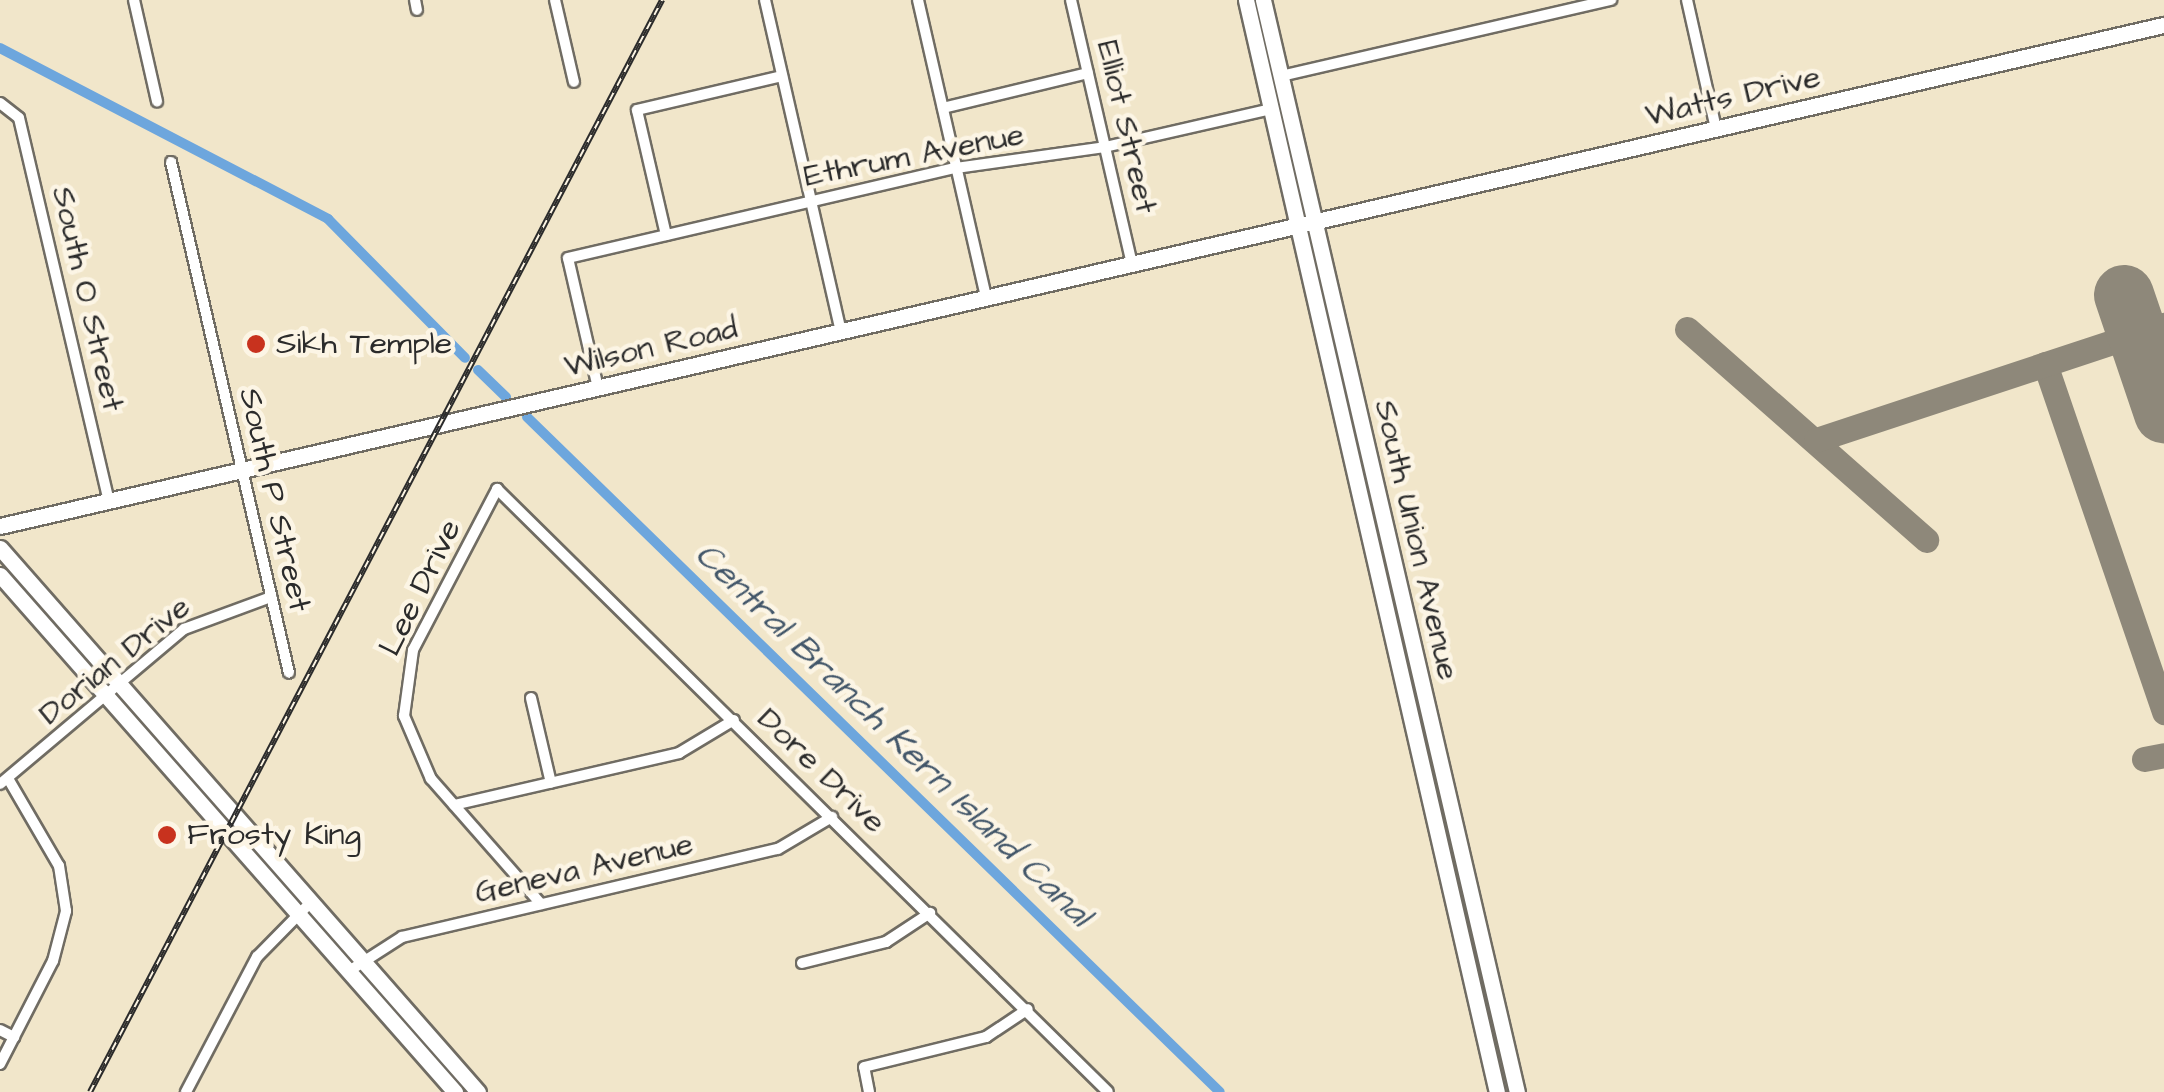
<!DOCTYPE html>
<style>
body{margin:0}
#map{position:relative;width:2164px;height:1092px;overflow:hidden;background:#f1e6ca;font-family:"Architects Daughter",sans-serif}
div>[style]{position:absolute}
.canal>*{height:10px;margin:-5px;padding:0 5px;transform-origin:5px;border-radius:5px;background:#6da6dd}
.taxiway>*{height:25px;margin:-12.5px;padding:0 12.5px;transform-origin:12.5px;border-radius:12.5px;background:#8e887a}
.runway>*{height:60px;margin:-30px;padding:0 30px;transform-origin:30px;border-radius:30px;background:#8e887a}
.roads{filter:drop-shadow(2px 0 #706c63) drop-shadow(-2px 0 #706c63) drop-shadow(0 2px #706c63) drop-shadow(0 -2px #706c63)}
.street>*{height:10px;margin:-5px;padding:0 5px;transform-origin:5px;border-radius:5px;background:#fff}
.secondary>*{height:15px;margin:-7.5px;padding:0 7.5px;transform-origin:7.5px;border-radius:7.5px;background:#fff}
.primary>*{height:15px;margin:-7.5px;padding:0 7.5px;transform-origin:7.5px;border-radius:7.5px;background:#fff}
.rail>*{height:6px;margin-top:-3px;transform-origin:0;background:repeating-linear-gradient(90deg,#fcf5e5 0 8px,#2b2b2b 0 16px);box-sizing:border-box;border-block:2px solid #2b2b2b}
.dots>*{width:28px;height:28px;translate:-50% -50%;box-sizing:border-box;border:5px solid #fcf5e5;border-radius:50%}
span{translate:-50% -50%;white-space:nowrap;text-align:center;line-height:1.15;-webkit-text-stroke:9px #fcf5e5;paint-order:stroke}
.street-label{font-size:32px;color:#2b2b2b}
.poi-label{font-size:32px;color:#2b2b2b}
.left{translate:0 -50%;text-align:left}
.water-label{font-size:35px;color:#425669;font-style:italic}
</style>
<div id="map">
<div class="canal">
<div style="left:0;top:48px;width:370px;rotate:27.5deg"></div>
<div style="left:328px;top:219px;width:195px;rotate:45.4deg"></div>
<div style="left:478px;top:370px;width:39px;rotate:44deg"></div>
<div style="left:527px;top:417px;width:967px;rotate:44.25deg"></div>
</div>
<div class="taxiway">
<div style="left:1687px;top:329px;width:319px;rotate:41.4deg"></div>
<div style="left:2045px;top:364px;width:368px;rotate:71.1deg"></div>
<div style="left:1816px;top:440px;width:367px;rotate:-18.3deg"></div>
<div style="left:2144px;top:759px;width:20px;rotate:-11deg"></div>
</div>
<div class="runway">
<div style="left:2124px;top:295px;width:125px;rotate:71.3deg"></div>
</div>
<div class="roads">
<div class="street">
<div style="left:134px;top:0;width:104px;rotate:77.2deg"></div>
<div style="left:415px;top:0;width:10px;rotate:79deg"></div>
<div style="left:555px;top:0;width:84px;rotate:77deg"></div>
<div style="left:765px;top:0;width:341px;rotate:77.1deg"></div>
<div style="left:918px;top:0;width:306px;rotate:77.1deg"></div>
<div style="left:1071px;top:0;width:271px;rotate:77deg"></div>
<div style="left:1687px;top:0;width:132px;rotate:77.3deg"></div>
<div style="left:1281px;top:76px;width:339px;rotate:-13deg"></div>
<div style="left:0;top:103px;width:24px;rotate:38deg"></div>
<div style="left:19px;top:118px;width:394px;rotate:76.8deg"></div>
<div style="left:943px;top:108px;width:149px;rotate:-13.6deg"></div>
<div style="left:171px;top:162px;width:524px;rotate:77deg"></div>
<div style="left:666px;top:235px;width:128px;rotate:-103.1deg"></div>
<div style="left:637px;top:110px;width:149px;rotate:-13.2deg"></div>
<div style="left:598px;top:388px;width:133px;rotate:-103deg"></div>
<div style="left:568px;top:258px;width:398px;rotate:-13.1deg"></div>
<div style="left:956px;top:168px;width:150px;rotate:-8deg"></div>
<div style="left:1105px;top:147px;width:170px;rotate:-12.9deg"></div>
<div style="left:531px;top:698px;width:87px;rotate:76.8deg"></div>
<div style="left:0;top:784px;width:241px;rotate:-40.1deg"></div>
<div style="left:184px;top:629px;width:93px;rotate:-20.2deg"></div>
<div style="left:454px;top:805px;width:231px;rotate:-13deg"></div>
<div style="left:679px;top:753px;width:64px;rotate:-31deg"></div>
<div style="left:541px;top:904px;width:167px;rotate:-131.3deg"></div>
<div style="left:431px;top:779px;width:69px;rotate:-113.2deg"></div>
<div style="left:404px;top:716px;width:67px;rotate:-82.2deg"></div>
<div style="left:413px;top:650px;width:182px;rotate:-62.4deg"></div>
<div style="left:497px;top:489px;width:858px;rotate:44.62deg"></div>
<div style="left:802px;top:963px;width:87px;rotate:-14deg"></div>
<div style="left:886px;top:942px;width:53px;rotate:-33.4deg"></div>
<div style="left:349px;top:971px;width:63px;rotate:-32.7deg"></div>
<div style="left:402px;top:937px;width:386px;rotate:-13.2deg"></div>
<div style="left:778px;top:849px;width:63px;rotate:-30.7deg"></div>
<div style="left:0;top:1030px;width:16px;rotate:27deg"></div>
<div style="left:0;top:1064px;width:116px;rotate:-62.8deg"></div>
<div style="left:53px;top:961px;width:52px;rotate:-75.4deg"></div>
<div style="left:66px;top:911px;width:46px;rotate:-98.8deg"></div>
<div style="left:59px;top:866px;width:99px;rotate:-120.2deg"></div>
<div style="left:186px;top:1092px;width:153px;rotate:-62.3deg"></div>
<div style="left:257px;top:957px;width:77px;rotate:-45.5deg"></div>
<div style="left:869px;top:1092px;width:25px;rotate:-101deg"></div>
<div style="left:864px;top:1067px;width:126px;rotate:-13.8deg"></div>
<div style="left:986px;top:1037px;width:50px;rotate:-33.7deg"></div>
</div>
<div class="secondary">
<div style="left:0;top:526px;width:2221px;rotate:-13.04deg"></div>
<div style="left:0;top:548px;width:724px;rotate:48.69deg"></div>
<div style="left:0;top:575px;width:689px;rotate:48.65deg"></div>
</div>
<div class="primary">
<div style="left:1246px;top:0;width:1120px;rotate:77.06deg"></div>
<div style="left:1263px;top:0;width:1121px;rotate:76.91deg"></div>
</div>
</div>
<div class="rail">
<div style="left:90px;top:1092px;width:1233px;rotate:-62.35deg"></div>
</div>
<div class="dots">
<div style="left:256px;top:344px;background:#c8321e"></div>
<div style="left:167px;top:835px;background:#c8321e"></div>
</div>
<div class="street-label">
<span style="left:1733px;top:97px;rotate:-13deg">Watts Drive</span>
<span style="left:1126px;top:127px;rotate:77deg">Elliot Street</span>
<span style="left:914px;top:156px;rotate:-11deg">Ethrum Avenue</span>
<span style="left:87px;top:299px;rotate:77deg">South O Street</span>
<span style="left:651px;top:348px;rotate:-13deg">Wilson Road</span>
<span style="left:274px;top:500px;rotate:77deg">South P Street</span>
<span style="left:1416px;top:540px;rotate:77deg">South Union Avenue</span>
<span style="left:421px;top:588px;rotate:-64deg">Lee Drive</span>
<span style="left:115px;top:661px;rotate:-39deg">Dorian Drive</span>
<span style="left:821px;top:771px;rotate:44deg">Dore Drive</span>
<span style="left:584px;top:869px;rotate:-13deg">Geneva Avenue</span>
</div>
<div class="poi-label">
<span class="left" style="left:276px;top:344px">Sikh Temple</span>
<span class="left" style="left:187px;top:835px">Frosty King</span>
</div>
<div class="water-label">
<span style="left:893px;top:735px;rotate:44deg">Central Branch Kern Island Canal</span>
</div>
</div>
